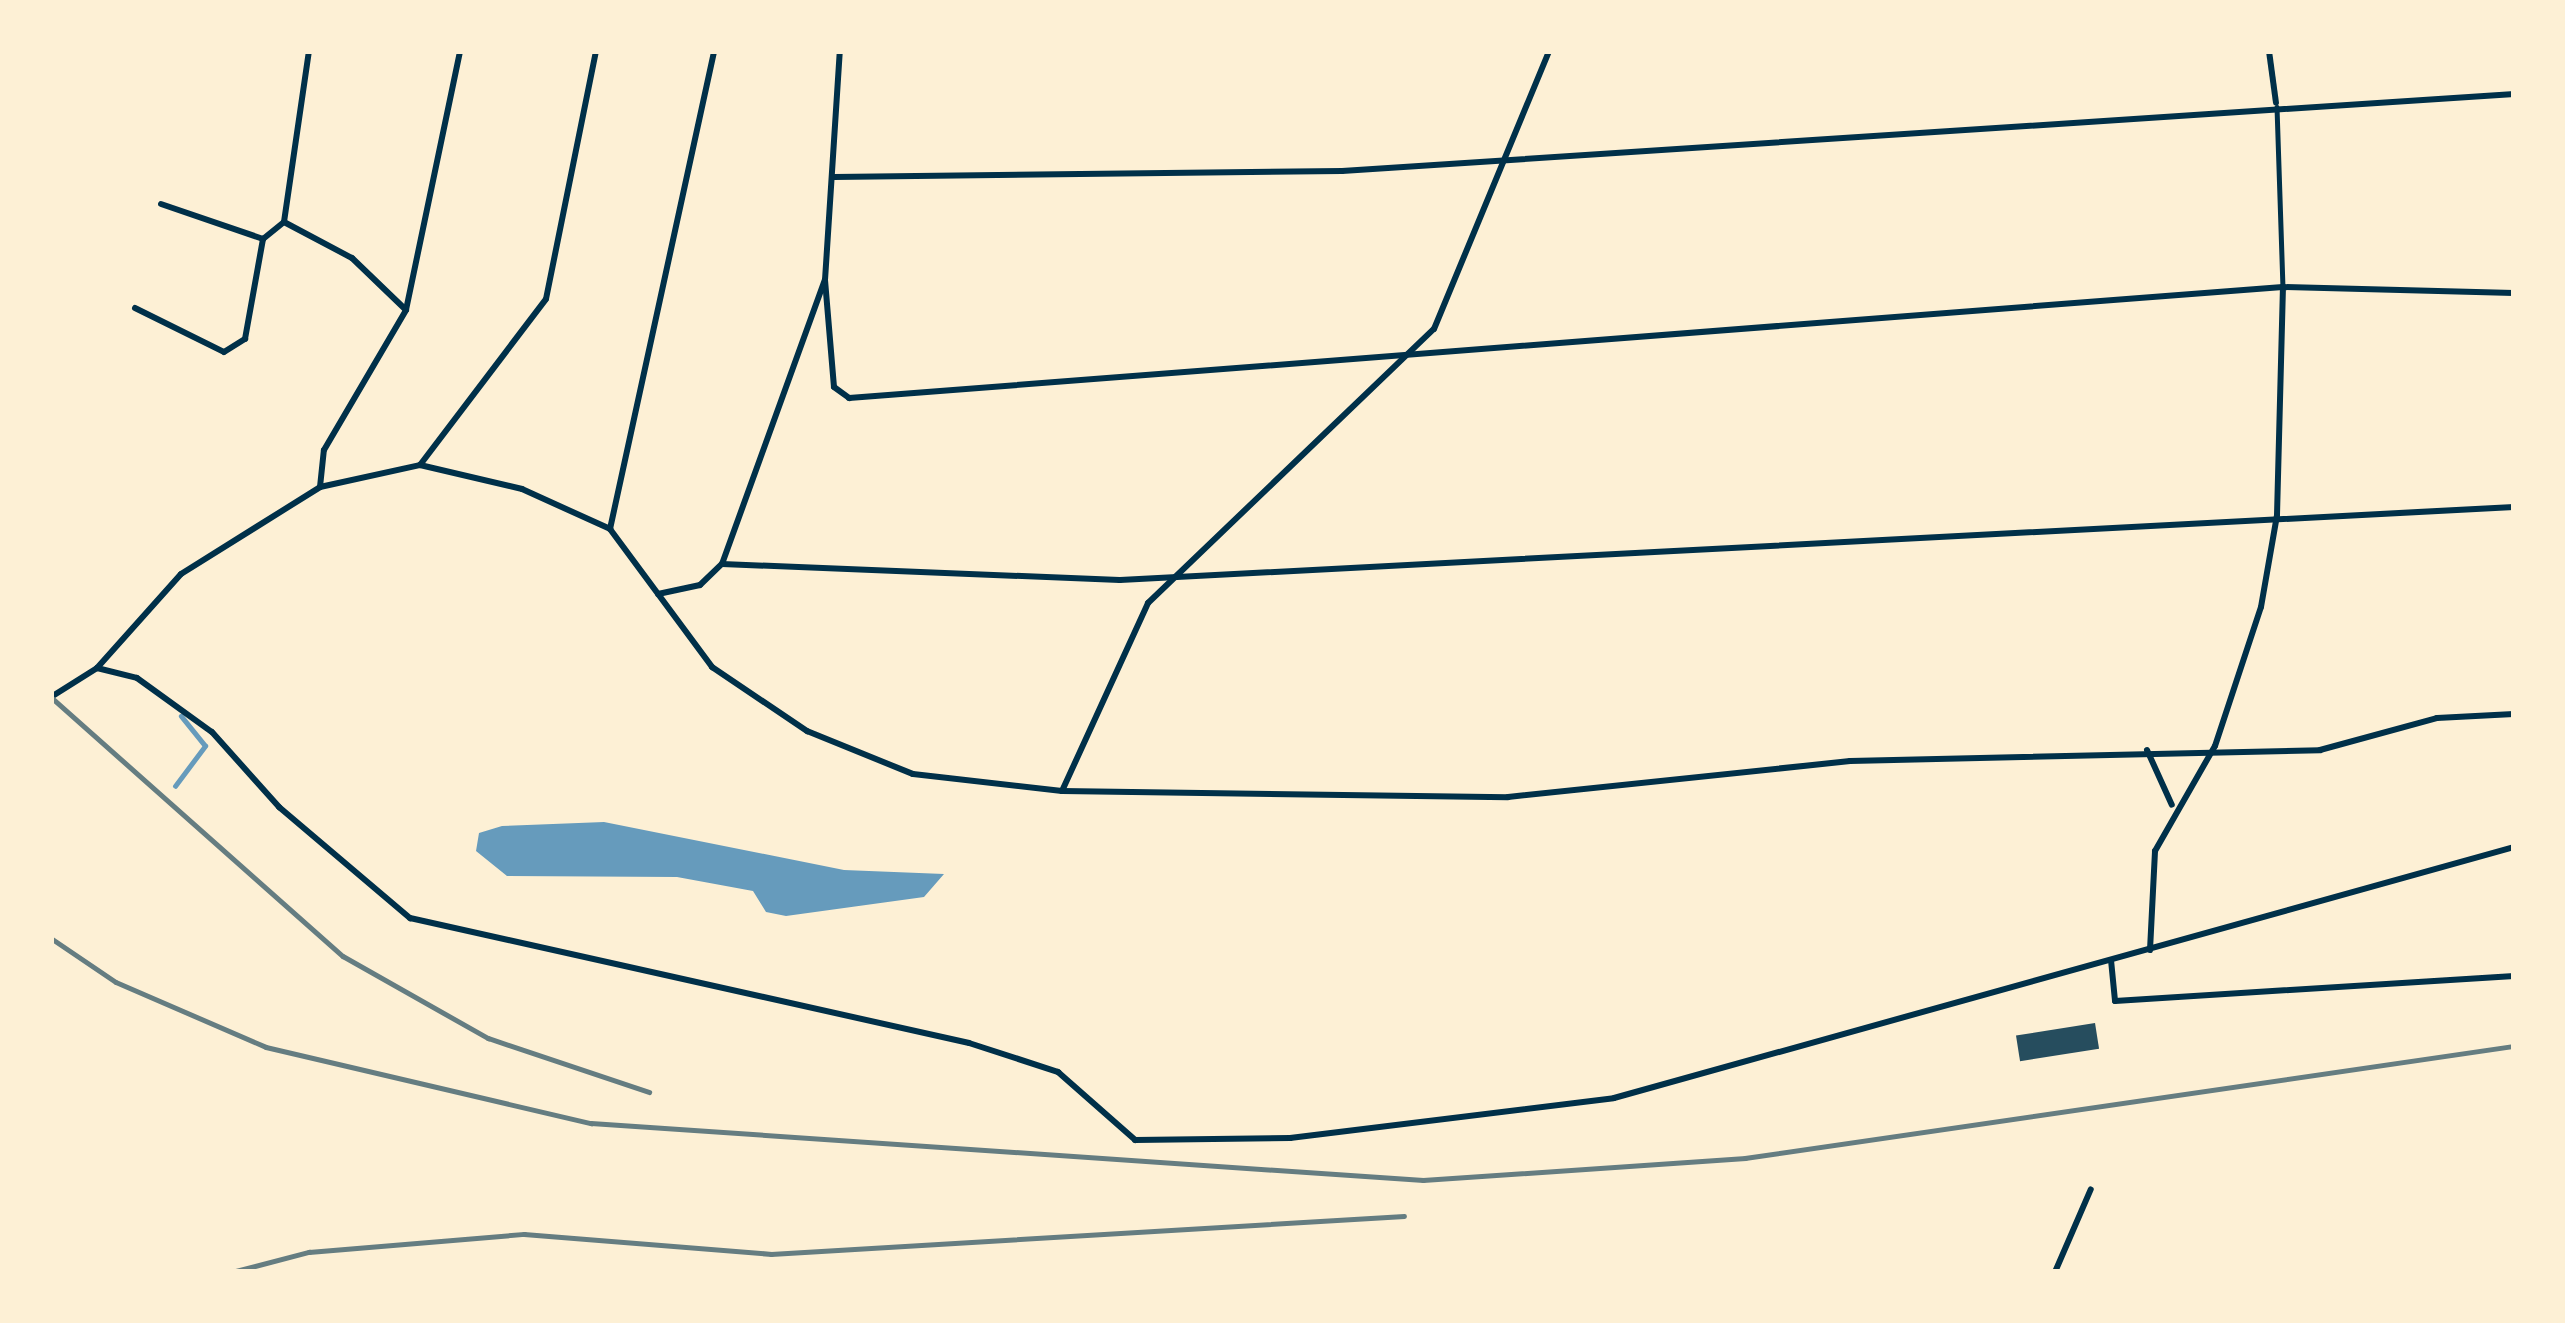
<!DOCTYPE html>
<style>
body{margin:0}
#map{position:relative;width:2565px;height:1323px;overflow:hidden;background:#fdf0d5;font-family:"Fira Sans Condensed",sans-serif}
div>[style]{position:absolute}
.water>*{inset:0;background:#669bbc}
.stream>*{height:4.5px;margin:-2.25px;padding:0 2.25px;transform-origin:2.25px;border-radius:2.25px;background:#669bbc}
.building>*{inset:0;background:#264d5e;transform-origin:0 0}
.pedestrian>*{height:4.5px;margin:-2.25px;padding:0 2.25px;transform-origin:2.25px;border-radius:2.25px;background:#003049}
.minor>*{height:6px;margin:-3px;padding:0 3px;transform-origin:3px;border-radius:3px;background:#003049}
.rail>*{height:4.5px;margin:-2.25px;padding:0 2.25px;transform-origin:2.25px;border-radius:2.25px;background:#657d81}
span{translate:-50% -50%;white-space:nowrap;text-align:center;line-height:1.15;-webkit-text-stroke:12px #fdf0d5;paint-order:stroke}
.frame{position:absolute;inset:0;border:54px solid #fdf0d5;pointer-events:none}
</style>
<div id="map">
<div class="water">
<div style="clip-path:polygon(604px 822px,844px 870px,944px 874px,924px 897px,786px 916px,766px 912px,753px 891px,677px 877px,507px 876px,476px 851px,479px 833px,502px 826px)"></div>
</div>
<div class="stream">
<div style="left:175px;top:786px;width:50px;rotate:-53.1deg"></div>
<div style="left:205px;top:746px;width:38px;rotate:-129deg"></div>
</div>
<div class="building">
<div style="left:2095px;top:1023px;width:26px;height:80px;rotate:81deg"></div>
</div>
<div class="pedestrian">
<div style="left:2277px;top:107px;width:180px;rotate:88.1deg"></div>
</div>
<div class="minor">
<div style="left:2269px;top:51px;width:52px;rotate:82.3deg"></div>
<div style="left:834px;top:177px;width:508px;rotate:-0.68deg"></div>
<div style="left:1342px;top:171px;width:1175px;rotate:-3.76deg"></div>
<div style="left:161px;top:204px;width:108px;rotate:18.9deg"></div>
<div style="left:284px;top:222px;width:77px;rotate:27.9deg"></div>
<div style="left:352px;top:258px;width:75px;rotate:43.9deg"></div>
<div style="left:825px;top:280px;width:107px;rotate:85.2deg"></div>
<div style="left:834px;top:387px;width:19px;rotate:36deg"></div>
<div style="left:849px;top:398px;width:1438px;rotate:-4.43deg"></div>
<div style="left:2283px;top:287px;width:231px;rotate:1.5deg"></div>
<div style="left:135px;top:308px;width:99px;rotate:26.3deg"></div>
<div style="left:224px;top:352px;width:25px;rotate:-32deg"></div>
<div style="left:245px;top:339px;width:102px;rotate:-79.8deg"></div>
<div style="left:263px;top:239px;width:27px;rotate:-39deg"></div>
<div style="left:284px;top:222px;width:173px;rotate:-81.7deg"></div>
<div style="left:420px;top:465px;width:208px;rotate:-52.8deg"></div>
<div style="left:546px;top:299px;width:253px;rotate:-78.6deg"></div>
<div style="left:320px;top:487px;width:37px;rotate:-84deg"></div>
<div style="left:324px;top:450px;width:162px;rotate:-59.6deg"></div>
<div style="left:406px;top:310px;width:265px;rotate:-78.2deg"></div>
<div style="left:610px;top:529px;width:489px;rotate:-77.7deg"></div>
<div style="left:722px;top:564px;width:398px;rotate:2.3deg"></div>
<div style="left:1120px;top:580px;width:1396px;rotate:-3deg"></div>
<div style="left:658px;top:594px;width:43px;rotate:-12.1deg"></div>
<div style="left:700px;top:585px;width:30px;rotate:-44deg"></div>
<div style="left:722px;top:564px;width:302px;rotate:-70.1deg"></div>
<div style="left:825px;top:280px;width:229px;rotate:-86.3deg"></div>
<div style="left:97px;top:668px;width:41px;rotate:14deg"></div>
<div style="left:137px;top:678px;width:92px;rotate:35.8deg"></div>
<div style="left:212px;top:732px;width:101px;rotate:48.2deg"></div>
<div style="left:279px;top:807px;width:172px;rotate:40.3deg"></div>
<div style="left:410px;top:918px;width:573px;rotate:12.6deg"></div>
<div style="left:969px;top:1043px;width:94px;rotate:18deg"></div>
<div style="left:1058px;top:1072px;width:103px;rotate:41.4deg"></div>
<div style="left:1135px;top:1140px;width:155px;rotate:-0.7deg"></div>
<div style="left:1290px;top:1138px;width:326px;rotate:-7deg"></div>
<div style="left:1614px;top:1098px;width:934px;rotate:-15.58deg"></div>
<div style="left:51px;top:697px;width:54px;rotate:-32.2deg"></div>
<div style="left:97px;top:668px;width:126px;rotate:-48.2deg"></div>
<div style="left:181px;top:574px;width:164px;rotate:-32deg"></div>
<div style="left:320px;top:487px;width:102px;rotate:-12.4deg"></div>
<div style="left:420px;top:465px;width:105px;rotate:13.2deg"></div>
<div style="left:522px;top:489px;width:97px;rotate:24.4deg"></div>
<div style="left:610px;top:529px;width:172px;rotate:53.5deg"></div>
<div style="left:712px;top:667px;width:115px;rotate:34deg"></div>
<div style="left:807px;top:731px;width:114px;rotate:22.1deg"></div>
<div style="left:913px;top:774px;width:150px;rotate:6.5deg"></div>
<div style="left:1062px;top:791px;width:446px;rotate:0.8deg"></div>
<div style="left:1508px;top:797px;width:344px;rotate:-6deg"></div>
<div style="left:1850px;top:761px;width:470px;rotate:-1.3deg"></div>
<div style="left:2320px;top:750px;width:121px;rotate:-15.3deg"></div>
<div style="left:2437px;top:718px;width:77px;rotate:-3deg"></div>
<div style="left:2147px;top:750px;width:60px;rotate:65.6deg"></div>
<div style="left:1062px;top:791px;width:207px;rotate:-65.4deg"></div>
<div style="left:1148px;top:603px;width:396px;rotate:-43.8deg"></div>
<div style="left:1434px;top:329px;width:301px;rotate:-67.5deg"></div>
<div style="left:2150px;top:950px;width:99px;rotate:-87.1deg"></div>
<div style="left:2155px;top:851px;width:121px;rotate:-60.3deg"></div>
<div style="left:2215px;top:746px;width:146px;rotate:-71.7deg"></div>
<div style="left:2261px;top:607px;width:93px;rotate:-80.1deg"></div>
<div style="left:2277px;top:515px;width:228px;rotate:-88.5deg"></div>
<div style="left:2111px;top:960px;width:41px;rotate:84.4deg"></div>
<div style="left:2115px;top:1001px;width:400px;rotate:-3.6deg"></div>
<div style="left:2055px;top:1272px;width:90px;rotate:-66.6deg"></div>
</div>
<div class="rail">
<div style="left:51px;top:697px;width:390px;rotate:41.6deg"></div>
<div style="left:343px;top:956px;width:167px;rotate:29.5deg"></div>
<div style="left:488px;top:1038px;width:170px;rotate:18.5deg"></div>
<div style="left:51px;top:938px;width:78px;rotate:34.1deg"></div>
<div style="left:116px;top:982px;width:163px;rotate:23.4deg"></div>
<div style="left:266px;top:1047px;width:334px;rotate:13.2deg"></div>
<div style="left:591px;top:1123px;width:834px;rotate:3.92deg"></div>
<div style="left:1423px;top:1180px;width:323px;rotate:-3.9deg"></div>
<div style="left:1745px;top:1158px;width:777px;rotate:-8.29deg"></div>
<div style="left:232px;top:1272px;width:80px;rotate:-14.6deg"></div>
<div style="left:309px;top:1252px;width:216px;rotate:-4.8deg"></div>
<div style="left:524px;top:1234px;width:248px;rotate:4.6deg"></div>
<div style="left:771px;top:1254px;width:634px;rotate:-3.44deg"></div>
</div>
<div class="frame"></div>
</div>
